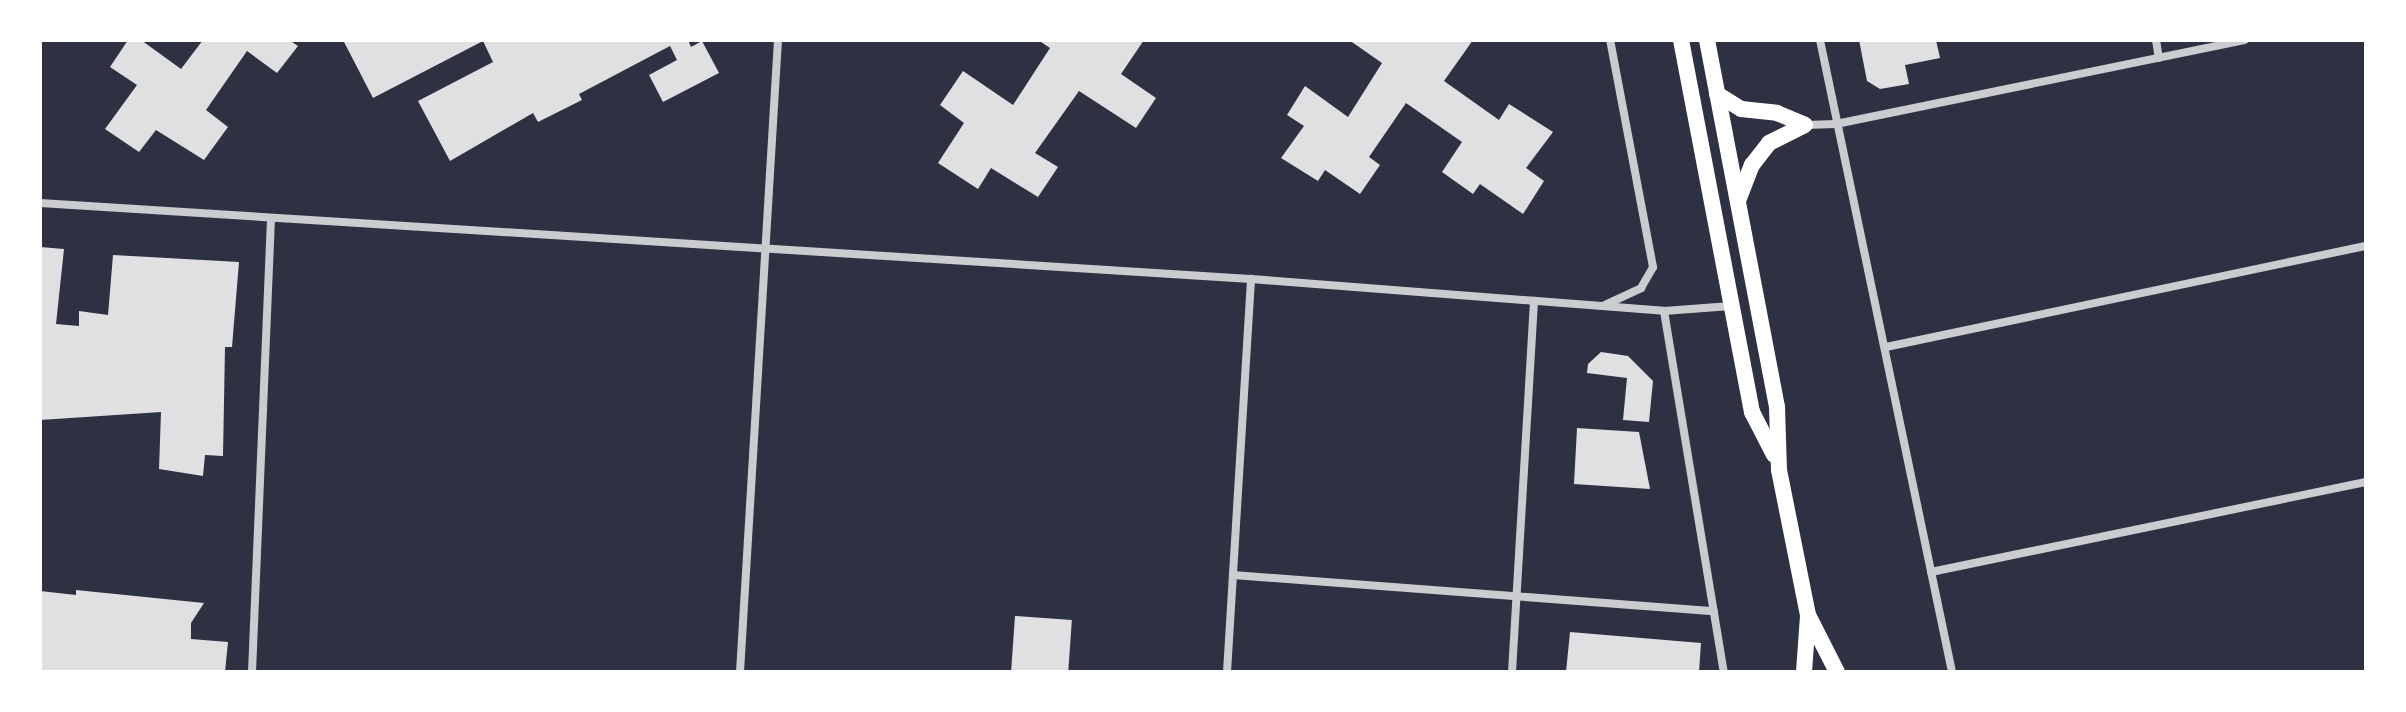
<!DOCTYPE html>
<style>
body{margin:0}
#map{position:relative;width:2406px;height:712px;overflow:hidden;background:#2d3142;font-family:Barlow,sans-serif}
div>[style]{position:absolute}
.building>*{inset:0;background:#e0e0e3;transform-origin:0 0}
.minor>*{height:8px;margin:-4px;padding:0 4px;transform-origin:4px;border-radius:4px;background:#caccd0}
.secondary>*{height:16px;margin:-8px;padding:0 8px;transform-origin:8px;border-radius:8px;background:#fff}
span{translate:-50% -50%;white-space:nowrap;text-align:center;line-height:1.15;-webkit-text-stroke:6px #fff;paint-order:stroke}
.frame{position:absolute;inset:0;border:42px solid #fff;pointer-events:none}
</style>
<div id="map">
<div class="building">
<div style="clip-path:polygon(128px 40px,141px 40px,181px 69px,203px 40px,289px 40px,298px 46px,277px 73px,247px 51px,206px 110px,228px 127px,204px 160px,156px 130px,139px 152px,105px 129px,137px 85px,110px 67px)"></div>
<div style="clip-path:polygon(343px 40px,688px 40px,691px 47px,702px 41px,719px 73px,663px 102px,649px 75px,677px 60px,670px 46px,579px 94px,582px 100px,538px 122px,533px 113px,450px 161px,418px 101px,493px 62px,483px 41px,373px 98px)"></div>
<div style="clip-path:polygon(1038px 40px,1144px 40px,1121px 74px,1156px 98px,1136px 128px,1079px 91px,1035px 153px,1058px 167px,1038px 197px,991px 168px,978px 189px,938px 163px,964px 123px,940px 105px,963px 71px,1013px 105px,1050px 48px)"></div>
<div style="clip-path:polygon(1349px 40px,1473px 40px,1444px 81px,1499px 120px,1509px 104px,1553px 132px,1526px 168px,1544px 181px,1523px 214px,1480px 184px,1473px 194px,1442px 172px,1462px 142px,1406px 103px,1369px 157px,1380px 165px,1360px 194px,1325px 170px,1318px 181px,1281px 158px,1304px 126px,1287px 115px,1305px 86px,1348px 117px,1382px 63px)"></div>
<div style="clip-path:polygon(1859px 40px,1936px 40px,1940px 58px,1905px 65px,1909px 84px,1880px 89px,1867px 81px)"></div>
<div style="clip-path:polygon(40px 247px,64px 249px,56px 324px,79px 326px,79px 311px,108px 315px,113px 255px,239px 262px,232px 347px,225px 347px,223px 456px,205px 455px,203px 476px,159px 469px,161px 412px,40px 420px)"></div>
<div style="clip-path:polygon(1601px 352px,1628px 356px,1653px 381px,1649px 422px,1623px 420px,1627px 378px,1587px 373px,1588px 364px)"></div>
<div style="clip-path:polygon(1577px 428px,1639px 432px,1650px 489px,1574px 484px)"></div>
<div style="clip-path:polygon(76px 590px,204px 603px,191px 623px,191px 639px,228px 642px,225px 672px,40px 672px,40px 591px,76px 595px)"></div>
<div style="left:1015px;top:616px;width:57px;height:56px;rotate:4deg"></div>
<div style="clip-path:polygon(1570px 632px,1701px 643px,1699px 672px,1566px 672px)"></div>
</div>
<div class="minor">
<div style="left:1820px;top:40px;width:646px;rotate:78.2deg"></div>
<div style="left:2156px;top:40px;width:18px;rotate:81deg"></div>
<div style="left:1805px;top:125px;width:31px;rotate:-2deg"></div>
<div style="left:1836px;top:124px;width:417px;rotate:-11.6deg"></div>
<div style="left:40px;top:203px;width:1213px;rotate:3.59deg"></div>
<div style="left:1251px;top:279px;width:414px;rotate:4.4deg"></div>
<div style="left:1664px;top:311px;width:67px;rotate:-4.3deg"></div>
<div style="left:1605px;top:305px;width:40px;rotate:-25deg"></div>
<div style="left:1641px;top:288px;width:24px;rotate:-60deg"></div>
<div style="left:1653px;top:267px;width:231px;rotate:-100.7deg"></div>
<div style="left:1664px;top:311px;width:366px;rotate:80.6deg"></div>
<div style="left:1886px;top:347px;width:491px;rotate:-11.9deg"></div>
<div style="left:1931px;top:572px;width:444px;rotate:-11.7deg"></div>
<div style="left:1233px;top:575px;width:482px;rotate:4.3deg"></div>
<div style="left:252px;top:672px;width:454px;rotate:-87.6deg"></div>
<div style="left:740px;top:672px;width:633px;rotate:-86.56deg"></div>
<div style="left:1227px;top:672px;width:394px;rotate:-86.5deg"></div>
<div style="left:1512px;top:672px;width:372px;rotate:-86.6deg"></div>
</div>
<div class="secondary">
<div style="left:1681px;top:40px;width:379px;rotate:79.2deg"></div>
<div style="left:1752px;top:412px;width:48px;rotate:62.9deg"></div>
<div style="left:1707px;top:40px;width:374px;rotate:79.2deg"></div>
<div style="left:1777px;top:407px;width:63px;rotate:88.2deg"></div>
<div style="left:1779px;top:470px;width:148px;rotate:78.7deg"></div>
<div style="left:1808px;top:615px;width:64px;rotate:63deg"></div>
<div style="left:1717px;top:94px;width:28px;rotate:32deg"></div>
<div style="left:1741px;top:109px;width:36px;rotate:6deg"></div>
<div style="left:1777px;top:113px;width:30px;rotate:23deg"></div>
<div style="left:1738px;top:201px;width:39px;rotate:-69deg"></div>
<div style="left:1752px;top:165px;width:28px;rotate:-52deg"></div>
<div style="left:1769px;top:143px;width:40px;rotate:-26.6deg"></div>
<div style="left:1804px;top:672px;width:56px;rotate:-85.9deg"></div>
</div>
<div class="frame"></div>
</div>
